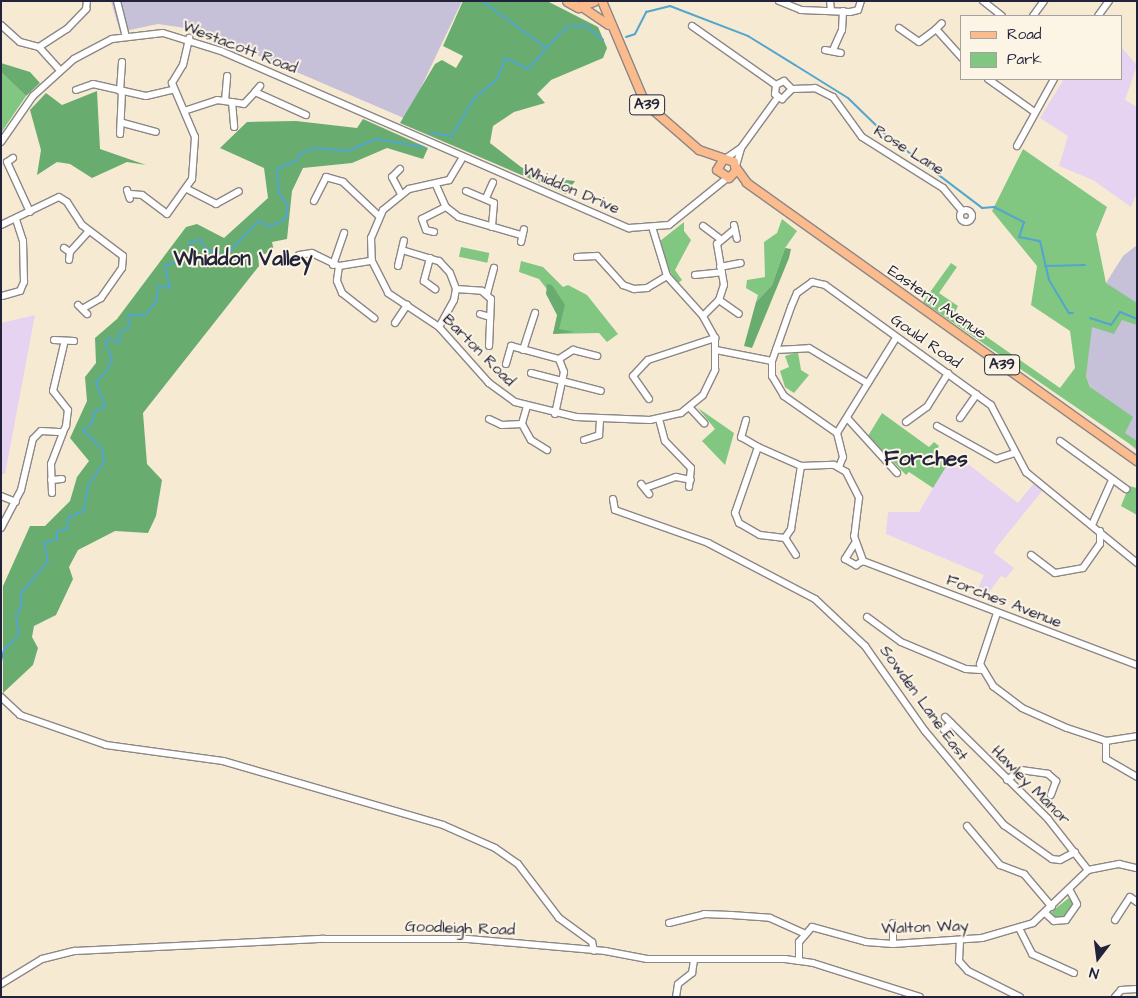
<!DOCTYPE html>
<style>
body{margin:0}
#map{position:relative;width:1138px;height:998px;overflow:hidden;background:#f7ead3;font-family:"Architects Daughter",sans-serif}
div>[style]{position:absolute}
.built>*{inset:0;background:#e5d3f1}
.industrial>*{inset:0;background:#c7c0d9}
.green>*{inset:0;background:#81c782;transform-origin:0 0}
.forest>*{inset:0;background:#68ac70}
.stream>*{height:2px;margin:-1px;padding:0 1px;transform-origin:1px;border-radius:1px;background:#52a5cd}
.roads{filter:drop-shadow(1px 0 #8c8687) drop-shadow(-1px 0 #8c8687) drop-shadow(0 1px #8c8687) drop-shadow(0 -1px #8c8687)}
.minor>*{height:6px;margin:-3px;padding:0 3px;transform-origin:3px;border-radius:3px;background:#fff}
.minor>.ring{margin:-3px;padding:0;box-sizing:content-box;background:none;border:6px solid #fff;border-radius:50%}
.major>*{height:8px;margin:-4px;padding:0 4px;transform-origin:4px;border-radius:4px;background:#fbbb8c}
.highway>*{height:9px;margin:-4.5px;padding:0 4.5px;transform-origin:4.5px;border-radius:4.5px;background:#fbbb8c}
span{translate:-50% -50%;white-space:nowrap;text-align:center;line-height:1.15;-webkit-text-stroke:4px #fcf5e5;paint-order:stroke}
.shield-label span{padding:1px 4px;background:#fcf5e5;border:1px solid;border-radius:4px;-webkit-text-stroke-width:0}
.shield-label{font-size:15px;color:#22223b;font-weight:700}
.street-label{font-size:16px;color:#22223b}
.district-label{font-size:21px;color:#22223b;font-weight:700}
.frame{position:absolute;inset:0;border:2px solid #22223b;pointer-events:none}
.legend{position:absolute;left:960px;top:15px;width:162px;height:65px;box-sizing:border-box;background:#fcf5e5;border:1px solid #a5a1a1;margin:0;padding:6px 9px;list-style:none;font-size:15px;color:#22223b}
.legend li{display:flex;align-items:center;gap:10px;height:25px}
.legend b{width:25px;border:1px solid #a5a1a1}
.north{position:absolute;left:1073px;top:933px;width:50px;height:50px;-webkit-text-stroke:4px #fcf5e5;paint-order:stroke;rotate:195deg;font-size:14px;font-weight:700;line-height:20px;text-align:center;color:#22223b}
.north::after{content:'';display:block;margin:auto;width:18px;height:22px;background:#22223b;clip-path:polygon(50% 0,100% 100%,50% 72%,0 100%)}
</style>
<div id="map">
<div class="built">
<div style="clip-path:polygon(1122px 48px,1137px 65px,1125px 100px,1137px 107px,1137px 193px,1131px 207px,1093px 180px,1059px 166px,1068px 136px,1040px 118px,1064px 79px,1122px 79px)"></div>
<div style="clip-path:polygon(35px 315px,5px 474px,1px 474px,1px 323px)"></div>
<div style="clip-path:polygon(954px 453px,1018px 503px,1034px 483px,1043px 490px,996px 548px,994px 553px,1014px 568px,1006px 578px,1001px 576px,983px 600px,974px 597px,984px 575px,886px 534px,888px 512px,919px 512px)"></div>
</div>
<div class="industrial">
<div style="clip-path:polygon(111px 1px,462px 1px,406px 119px,199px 30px,158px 24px,120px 32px)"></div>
<div style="clip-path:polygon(1137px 245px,1137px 451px,1109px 424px,1097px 403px,1086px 376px,1085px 335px,1106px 283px,1123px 256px)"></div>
</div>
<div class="green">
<div style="clip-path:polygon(1px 72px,26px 96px,1px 133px)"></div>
<div style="clip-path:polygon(1023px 149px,1107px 207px,1096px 234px,1106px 283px,1137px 303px,1137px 325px,1122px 320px,1114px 334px,1092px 327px,1086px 376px,1090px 387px,1133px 417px,1125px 433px,1137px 441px,1137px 449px,923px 302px,951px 263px,957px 267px,939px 293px,958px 306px,954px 314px,1060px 388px,1075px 368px,1070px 331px,1031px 305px,1037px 266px,992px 211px)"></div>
<div style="clip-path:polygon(782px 219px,797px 231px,785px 248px,772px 285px,756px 302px,758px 295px,746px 288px,747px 280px,765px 277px,764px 242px,777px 233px)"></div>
<div style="clip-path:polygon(684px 222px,684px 231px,691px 240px,675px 270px,682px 280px,677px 284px,663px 259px,660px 241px)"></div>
<div style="left:461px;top:247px;width:29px;height:10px;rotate:12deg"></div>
<div style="clip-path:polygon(521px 261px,543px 267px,563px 287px,568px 285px,587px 295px,618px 334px,607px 342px,599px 333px,553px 334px,560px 306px,539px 279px,519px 272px)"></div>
<div style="clip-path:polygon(798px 352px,801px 370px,809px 375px,794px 393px,785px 387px,780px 371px,789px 367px,785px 356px)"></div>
<div style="clip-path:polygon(698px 408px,734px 433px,725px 465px,702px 441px,715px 429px)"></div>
<div style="clip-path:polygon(882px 413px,929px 447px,934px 442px,939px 446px,935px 452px,949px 462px,933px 488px,909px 472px,906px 475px,868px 436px)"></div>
<div style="clip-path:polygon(1129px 486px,1137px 488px,1137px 515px,1121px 506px)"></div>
<div style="clip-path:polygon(1070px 897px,1075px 903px,1065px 918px,1057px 920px,1051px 912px)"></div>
</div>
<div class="forest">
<div style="clip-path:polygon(463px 1px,547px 1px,598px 27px,607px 48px,603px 58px,551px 80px,537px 94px,545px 103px,514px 112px,493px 126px,490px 143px,521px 167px,561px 186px,566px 180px,575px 181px,566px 194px,400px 123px,435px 64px,442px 60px,456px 68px,463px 56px,443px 46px)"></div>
<div style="clip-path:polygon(1px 63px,30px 72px,40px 83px,26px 96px,1px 72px)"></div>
<div style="clip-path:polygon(97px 91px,100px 149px,146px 165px,127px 162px,92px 178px,70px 164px,57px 162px,37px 175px,41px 150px,30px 110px,46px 93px,62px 105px)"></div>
<div style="clip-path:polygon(363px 119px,428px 148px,423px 159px,387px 148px,352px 163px,303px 168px,292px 191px,287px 239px,272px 242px,274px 251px,258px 256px,259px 266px,143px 413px,147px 464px,162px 480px,156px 516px,148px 533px,115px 531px,78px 550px,69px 567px,73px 579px,56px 615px,34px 626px,32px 637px,38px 648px,33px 665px,3px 693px,3px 586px,30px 526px,45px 526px,70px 501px,77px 477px,89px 461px,70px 438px,87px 401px,85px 377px,96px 363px,95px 338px,117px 319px,186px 227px,197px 224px,224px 238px,268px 198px,264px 168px,220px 148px,247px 122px,296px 121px,357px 128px)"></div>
<div style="clip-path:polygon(785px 248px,791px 249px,789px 258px,752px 348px,744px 346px,756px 302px,772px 285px)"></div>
<div style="clip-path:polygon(547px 284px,552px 285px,565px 305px,559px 329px,574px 332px,553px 334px,557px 315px,546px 294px)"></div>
</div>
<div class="stream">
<div style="left:482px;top:1px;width:79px;rotate:36.3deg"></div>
<div style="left:546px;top:48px;width:31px;rotate:-45deg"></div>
<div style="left:568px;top:26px;width:18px"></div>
<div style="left:586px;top:26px;width:22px;rotate:39deg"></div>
<div style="left:626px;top:37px;width:9px;rotate:-18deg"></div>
<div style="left:635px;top:34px;width:25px;rotate:-63deg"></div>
<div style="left:646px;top:12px;width:25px;rotate:-14deg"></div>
<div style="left:670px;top:6px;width:84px;rotate:21deg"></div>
<div style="left:748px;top:36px;width:55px;rotate:31.7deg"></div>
<div style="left:795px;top:65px;width:62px;rotate:31.9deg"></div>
<div style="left:848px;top:98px;width:53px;rotate:44.2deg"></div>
<div style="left:886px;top:135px;width:121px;rotate:37.2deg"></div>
<div style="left:982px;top:208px;width:12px;rotate:-5deg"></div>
<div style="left:994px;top:207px;width:34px;rotate:27deg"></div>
<div style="left:1024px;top:222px;width:16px;rotate:108deg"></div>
<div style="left:1019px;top:237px;width:21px;rotate:11deg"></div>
<div style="left:1040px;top:241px;width:40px;rotate:77deg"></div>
<div style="left:1049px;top:280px;width:39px;rotate:59deg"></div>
<div style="left:1069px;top:313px;width:4px"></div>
<div style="left:430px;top:133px;width:22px;rotate:8deg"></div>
<div style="left:452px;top:136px;width:42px;rotate:-59.7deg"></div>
<div style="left:473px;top:100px;width:33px;rotate:-41deg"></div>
<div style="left:498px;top:78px;width:21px;rotate:-71deg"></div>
<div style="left:505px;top:58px;width:26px;rotate:25deg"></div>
<div style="left:529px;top:69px;width:27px;rotate:-51deg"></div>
<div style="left:1045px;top:266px;width:40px;rotate:-1.4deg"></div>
<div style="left:1090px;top:318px;width:22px;rotate:18deg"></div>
<div style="left:1111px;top:325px;width:16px;rotate:-55deg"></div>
<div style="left:1120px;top:312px;width:18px;rotate:22deg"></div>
<div style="left:1px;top:661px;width:11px;rotate:-75deg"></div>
<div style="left:4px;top:650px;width:21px;rotate:-45deg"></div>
<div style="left:19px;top:635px;width:20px;rotate:-99deg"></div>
<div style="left:16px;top:615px;width:9px;rotate:-58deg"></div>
<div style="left:21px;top:607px;width:14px;rotate:-90deg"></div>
<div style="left:21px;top:593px;width:42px;rotate:-49.8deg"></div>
<div style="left:48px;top:561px;width:18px;rotate:-103deg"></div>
<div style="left:44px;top:543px;width:14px;rotate:-17deg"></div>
<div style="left:57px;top:539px;width:8px;rotate:-90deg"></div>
<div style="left:57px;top:531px;width:10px;rotate:-11deg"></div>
<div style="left:67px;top:529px;width:12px;rotate:-81deg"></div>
<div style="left:69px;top:517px;width:16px;rotate:-22deg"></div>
<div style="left:84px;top:511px;width:25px;rotate:-81deg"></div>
<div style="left:88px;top:486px;width:29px;rotate:-56deg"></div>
<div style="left:104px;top:462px;width:14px;rotate:-98deg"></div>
<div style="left:102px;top:448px;width:25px;rotate:-138deg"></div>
<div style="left:83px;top:431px;width:14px;rotate:-45deg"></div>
<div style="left:93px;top:421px;width:9px;rotate:-84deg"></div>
<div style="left:94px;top:412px;width:12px;rotate:-24deg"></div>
<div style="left:105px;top:407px;width:27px;rotate:-110deg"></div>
<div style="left:96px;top:382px;width:16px;rotate:-45deg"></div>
<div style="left:107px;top:371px;width:14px;rotate:-69deg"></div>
<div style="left:112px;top:358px;width:17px;rotate:-115deg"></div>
<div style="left:105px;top:343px;width:7px;rotate:-45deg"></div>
<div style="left:110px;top:338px;width:10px;rotate:29deg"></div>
<div style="left:119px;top:343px;width:11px;rotate:-85deg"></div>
<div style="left:120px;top:332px;width:10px;rotate:-29deg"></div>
<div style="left:129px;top:327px;width:12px;rotate:-95deg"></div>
<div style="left:128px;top:315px;width:18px"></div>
<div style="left:146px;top:315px;width:19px;rotate:-54deg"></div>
<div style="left:157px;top:300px;width:14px;rotate:-86deg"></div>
<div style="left:158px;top:286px;width:12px;rotate:9deg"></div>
<div style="left:170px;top:288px;width:23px;rotate:-103deg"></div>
<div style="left:165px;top:266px;width:30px;rotate:-20deg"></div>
<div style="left:193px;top:256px;width:13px;rotate:-108deg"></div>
<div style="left:189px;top:244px;width:11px;rotate:-27deg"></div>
<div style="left:199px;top:239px;width:14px;rotate:54deg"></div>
<div style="left:207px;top:250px;width:19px;rotate:18deg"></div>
<div style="left:225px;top:256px;width:49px;rotate:-45.8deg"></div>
<div style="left:259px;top:221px;width:13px;rotate:29deg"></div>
<div style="left:270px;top:227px;width:18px;rotate:-29deg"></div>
<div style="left:286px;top:218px;width:13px;rotate:-81deg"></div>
<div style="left:288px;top:205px;width:14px;rotate:-129deg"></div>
<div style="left:279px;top:194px;width:25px;rotate:-95deg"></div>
<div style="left:277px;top:169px;width:21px;rotate:-23deg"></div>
<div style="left:296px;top:161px;width:8px;rotate:-60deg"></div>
<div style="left:300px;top:154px;width:14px;rotate:-25deg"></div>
<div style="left:313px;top:148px;width:35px;rotate:5deg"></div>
<div style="left:348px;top:151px;width:30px;rotate:-23deg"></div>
<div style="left:376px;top:139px;width:48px;rotate:9.7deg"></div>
</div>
<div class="roads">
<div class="minor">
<div style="left:117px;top:1px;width:36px;rotate:76deg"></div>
<div style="left:779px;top:1px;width:24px;rotate:22deg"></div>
<div style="left:801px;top:10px;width:49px;rotate:2.3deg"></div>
<div style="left:850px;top:12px;width:8px;rotate:-14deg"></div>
<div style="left:858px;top:10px;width:9px;rotate:-72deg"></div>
<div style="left:830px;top:1px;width:10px;rotate:84deg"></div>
<div style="left:983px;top:1px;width:24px;rotate:38deg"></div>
<div style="left:1033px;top:16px;width:19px;rotate:-54deg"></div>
<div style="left:1098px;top:16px;width:19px;rotate:-54deg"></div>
<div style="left:1px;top:25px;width:25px;rotate:42deg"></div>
<div style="left:20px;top:42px;width:20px;rotate:15deg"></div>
<div style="left:39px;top:47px;width:31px;rotate:48deg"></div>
<div style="left:692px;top:26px;width:103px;rotate:35.1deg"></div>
<div style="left:899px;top:28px;width:24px;rotate:35deg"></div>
<div style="left:919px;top:42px;width:21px;rotate:-37deg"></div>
<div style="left:936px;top:29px;width:39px;rotate:48deg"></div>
<div style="left:936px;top:29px;width:8px;rotate:-45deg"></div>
<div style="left:39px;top:47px;width:33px;rotate:-33deg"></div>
<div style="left:67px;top:29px;width:28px;rotate:-46deg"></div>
<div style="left:86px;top:9px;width:8px;rotate:-83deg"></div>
<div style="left:825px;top:50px;width:16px;rotate:11deg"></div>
<div style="left:833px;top:50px;width:22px;rotate:-66deg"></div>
<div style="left:842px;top:30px;width:19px;rotate:-87deg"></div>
<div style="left:988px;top:79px;width:55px;rotate:35.4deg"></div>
<div style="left:776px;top:85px;width:9px;rotate:96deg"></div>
<div style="left:775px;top:94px;width:9px;rotate:36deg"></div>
<div style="left:782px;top:99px;width:14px;rotate:-45deg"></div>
<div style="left:776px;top:85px;width:9px;rotate:-27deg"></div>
<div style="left:784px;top:81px;width:11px;rotate:45deg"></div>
<div style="left:792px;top:89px;width:23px;rotate:-2deg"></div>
<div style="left:815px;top:88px;width:20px;rotate:27deg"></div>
<div style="left:833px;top:97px;width:49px;rotate:54.1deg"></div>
<div style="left:862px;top:137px;width:96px;rotate:32.2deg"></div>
<div style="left:943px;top:188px;width:30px;rotate:50deg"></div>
<div style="left:76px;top:90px;width:18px;rotate:-19deg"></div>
<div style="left:93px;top:84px;width:54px;rotate:12.8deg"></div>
<div style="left:146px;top:96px;width:27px;rotate:-13deg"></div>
<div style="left:120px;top:91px;width:29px;rotate:-86deg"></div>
<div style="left:255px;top:92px;width:8px;rotate:-50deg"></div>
<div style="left:225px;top:101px;width:25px;rotate:-85deg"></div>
<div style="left:232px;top:102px;width:25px;rotate:85deg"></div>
<div style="left:184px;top:111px;width:35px;rotate:-18deg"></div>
<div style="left:217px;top:100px;width:27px;rotate:8deg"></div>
<div style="left:244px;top:104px;width:16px;rotate:-47deg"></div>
<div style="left:255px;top:92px;width:56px;rotate:24.3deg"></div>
<div style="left:123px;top:123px;width:34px;rotate:15deg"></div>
<div style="left:120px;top:134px;width:43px;rotate:-87.3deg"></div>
<div style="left:1px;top:142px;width:56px;rotate:-55.2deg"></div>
<div style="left:33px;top:96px;width:55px;rotate:-42.1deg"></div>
<div style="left:74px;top:59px;width:43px;rotate:-27.8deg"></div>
<div style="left:112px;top:39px;width:51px;rotate:-6.7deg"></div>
<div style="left:163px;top:33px;width:61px;rotate:17.2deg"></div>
<div style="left:221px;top:51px;width:445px;rotate:23.5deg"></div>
<div style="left:629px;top:228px;width:40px;rotate:-4.3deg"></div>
<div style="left:669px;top:225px;width:73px;rotate:-38.9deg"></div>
<div style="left:1017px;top:146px;width:77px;rotate:-61.1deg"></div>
<div style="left:463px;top:157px;width:27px;rotate:121deg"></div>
<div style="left:449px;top:180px;width:41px;rotate:167.3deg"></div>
<div style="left:409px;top:189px;width:33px;rotate:141deg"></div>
<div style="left:383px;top:210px;width:30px;rotate:113deg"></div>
<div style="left:371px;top:238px;width:23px;rotate:88deg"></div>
<div style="left:372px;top:261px;width:36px;rotate:63deg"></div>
<div style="left:388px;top:293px;width:61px;rotate:33.7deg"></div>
<div style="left:439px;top:327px;width:75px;rotate:48.2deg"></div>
<div style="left:489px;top:383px;width:32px;rotate:36deg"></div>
<div style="left:515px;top:402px;width:63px;rotate:13.8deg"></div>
<div style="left:576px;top:417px;width:74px;rotate:2.3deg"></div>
<div style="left:650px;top:420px;width:32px;rotate:-13deg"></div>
<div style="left:681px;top:413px;width:28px;rotate:-39deg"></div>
<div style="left:703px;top:395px;width:28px;rotate:-64deg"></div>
<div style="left:715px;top:370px;width:32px;rotate:-90deg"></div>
<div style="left:715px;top:338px;width:25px;rotate:-119deg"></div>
<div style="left:703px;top:316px;width:54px;rotate:-132deg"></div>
<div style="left:667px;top:276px;width:48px;rotate:-106.9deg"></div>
<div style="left:13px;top:158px;width:7px;rotate:146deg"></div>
<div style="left:7px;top:162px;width:55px;rotate:65.3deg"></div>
<div style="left:725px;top:159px;width:19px;rotate:-35deg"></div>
<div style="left:736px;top:166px;width:19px;rotate:-74deg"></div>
<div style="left:741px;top:148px;width:63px;rotate:-54deg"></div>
<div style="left:400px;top:169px;width:11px;rotate:135deg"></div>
<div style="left:392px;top:177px;width:19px;rotate:62deg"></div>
<div style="left:436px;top:185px;width:24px;rotate:66deg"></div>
<div style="left:446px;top:207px;width:16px;rotate:38deg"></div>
<div style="left:459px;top:217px;width:65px;rotate:16.2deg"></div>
<div style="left:187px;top:189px;width:33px;rotate:27deg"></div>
<div style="left:216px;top:204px;width:26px;rotate:-29deg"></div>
<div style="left:127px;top:190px;width:9px;rotate:72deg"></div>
<div style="left:466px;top:191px;width:30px;rotate:23deg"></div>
<div style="left:494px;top:203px;width:24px;rotate:95deg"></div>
<div style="left:131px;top:194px;width:11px;rotate:5deg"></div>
<div style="left:142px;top:195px;width:31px;rotate:37deg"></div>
<div style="left:167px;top:214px;width:43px;rotate:-54.5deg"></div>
<div style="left:192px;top:179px;width:42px;rotate:-85.9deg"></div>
<div style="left:195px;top:137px;width:59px;rotate:-113.1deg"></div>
<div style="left:172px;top:83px;width:21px;rotate:-59deg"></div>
<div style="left:183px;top:65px;width:28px;rotate:-77deg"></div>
<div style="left:486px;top:198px;width:17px;rotate:-66deg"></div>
<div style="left:314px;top:201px;width:27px;rotate:-63deg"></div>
<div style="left:326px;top:177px;width:18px;rotate:16deg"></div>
<div style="left:343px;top:182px;width:50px;rotate:43.4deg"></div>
<div class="ring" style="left:960px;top:210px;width:6px;height:6px"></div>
<div style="left:1px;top:225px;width:64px;rotate:-25.8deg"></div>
<div style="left:59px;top:197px;width:9px;rotate:32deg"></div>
<div style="left:67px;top:202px;width:27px;rotate:57deg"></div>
<div style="left:82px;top:225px;width:51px;rotate:37.1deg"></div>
<div style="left:123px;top:256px;width:12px;rotate:95deg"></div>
<div style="left:122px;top:268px;width:37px;rotate:125deg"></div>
<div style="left:101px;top:298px;width:20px;rotate:150deg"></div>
<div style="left:734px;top:225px;width:14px;rotate:78deg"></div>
<div style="left:703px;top:226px;width:21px;rotate:37deg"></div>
<div style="left:434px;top:232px;width:8px;rotate:-166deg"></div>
<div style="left:426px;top:230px;width:12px;rotate:-110deg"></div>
<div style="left:422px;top:219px;width:27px;rotate:-27deg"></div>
<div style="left:521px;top:242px;width:13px;rotate:-77deg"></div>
<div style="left:64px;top:248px;width:7px;rotate:34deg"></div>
<div style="left:70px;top:252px;width:8px;rotate:97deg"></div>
<div style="left:402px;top:250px;width:39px;rotate:17deg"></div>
<div style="left:439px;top:261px;width:16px;rotate:47deg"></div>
<div style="left:450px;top:273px;width:17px;rotate:69deg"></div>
<div style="left:456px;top:289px;width:11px;rotate:100deg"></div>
<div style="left:454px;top:300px;width:31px;rotate:119deg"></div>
<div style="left:70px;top:252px;width:28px;rotate:-48deg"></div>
<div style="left:299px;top:255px;width:13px;rotate:-9deg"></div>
<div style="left:312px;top:253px;width:30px;rotate:26deg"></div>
<div style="left:339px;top:266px;width:33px;rotate:-9deg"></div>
<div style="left:577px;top:257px;width:20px;rotate:-3deg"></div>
<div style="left:597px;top:256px;width:39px;rotate:48deg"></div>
<div style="left:623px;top:285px;width:12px;rotate:20deg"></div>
<div style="left:634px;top:289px;width:13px;rotate:-4deg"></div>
<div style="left:647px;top:288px;width:23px;rotate:-31deg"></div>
<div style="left:430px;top:258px;width:24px;rotate:105deg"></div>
<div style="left:424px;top:281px;width:14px;rotate:36deg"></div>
<div style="left:333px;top:265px;width:34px;rotate:-71deg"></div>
<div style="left:339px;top:266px;width:15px;rotate:98deg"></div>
<div style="left:337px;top:281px;width:13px;rotate:67deg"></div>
<div style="left:342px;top:293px;width:41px;rotate:38deg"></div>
<div style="left:398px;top:266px;width:26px;rotate:-77deg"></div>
<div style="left:720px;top:267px;width:21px;rotate:-11deg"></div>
<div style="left:695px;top:275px;width:27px;rotate:-6deg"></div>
<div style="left:456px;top:289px;width:26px;rotate:4deg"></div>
<div style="left:482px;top:291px;width:12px;rotate:42deg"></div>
<div style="left:491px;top:299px;width:47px;rotate:92.4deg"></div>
<div style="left:487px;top:294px;width:27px;rotate:-75deg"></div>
<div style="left:2px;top:296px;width:19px;rotate:-16deg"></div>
<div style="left:20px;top:291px;width:10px;rotate:-66deg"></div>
<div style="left:24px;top:282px;width:41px;rotate:-91.4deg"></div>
<div style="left:23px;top:241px;width:22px;rotate:-108deg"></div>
<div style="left:719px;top:300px;width:24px;rotate:35deg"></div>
<div style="left:78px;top:305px;width:13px;rotate:45deg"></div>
<div style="left:480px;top:314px;width:10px;rotate:17deg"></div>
<div style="left:703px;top:316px;width:23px;rotate:-45deg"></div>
<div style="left:719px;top:300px;width:16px;rotate:-72deg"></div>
<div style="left:724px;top:285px;width:42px;rotate:-99.7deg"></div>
<div style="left:717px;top:244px;width:23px;rotate:-40deg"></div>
<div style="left:395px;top:323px;width:22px;rotate:-56deg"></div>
<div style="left:54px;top:340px;width:20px;rotate:3deg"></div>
<div style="left:523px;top:350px;width:39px;rotate:-72deg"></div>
<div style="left:716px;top:350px;width:57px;rotate:11.1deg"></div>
<div style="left:776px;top:350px;width:33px;rotate:-3deg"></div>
<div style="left:809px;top:348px;width:68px;rotate:31.1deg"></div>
<div style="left:559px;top:359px;width:17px;rotate:-33deg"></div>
<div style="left:573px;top:350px;width:25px;rotate:14deg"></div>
<div style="left:506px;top:364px;width:19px;rotate:-74deg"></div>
<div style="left:511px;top:346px;width:50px;rotate:15.2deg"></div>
<div style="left:559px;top:359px;width:14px;rotate:69deg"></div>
<div style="left:564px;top:372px;width:43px;rotate:102.1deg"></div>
<div style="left:531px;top:373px;width:72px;rotate:14.4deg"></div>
<div style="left:649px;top:399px;width:28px;rotate:-125deg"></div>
<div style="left:633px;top:376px;width:22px;rotate:-47deg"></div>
<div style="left:648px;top:360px;width:71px;rotate:-18.2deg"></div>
<div style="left:527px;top:406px;width:19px;rotate:106deg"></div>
<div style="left:522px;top:424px;width:18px;rotate:61deg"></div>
<div style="left:531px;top:440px;width:19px;rotate:32deg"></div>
<div style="left:690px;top:408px;width:21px;rotate:47deg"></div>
<div style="left:960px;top:418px;width:29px;rotate:-55deg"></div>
<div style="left:489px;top:419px;width:14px;rotate:25deg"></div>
<div style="left:502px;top:425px;width:20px;rotate:-3deg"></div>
<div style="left:659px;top:419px;width:23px;rotate:75deg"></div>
<div style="left:665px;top:441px;width:37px;rotate:46deg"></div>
<div style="left:691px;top:468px;width:19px;rotate:96deg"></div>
<div style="left:848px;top:419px;width:73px;rotate:47.8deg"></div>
<div style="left:746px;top:420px;width:18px;rotate:106deg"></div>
<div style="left:741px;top:437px;width:20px;rotate:30deg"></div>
<div style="left:758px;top:447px;width:47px;rotate:23.8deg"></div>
<div style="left:801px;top:466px;width:33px;rotate:-2deg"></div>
<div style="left:834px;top:465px;width:14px;rotate:30deg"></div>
<div style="left:846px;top:472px;width:29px;rotate:63deg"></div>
<div style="left:859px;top:498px;width:38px;rotate:97deg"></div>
<div style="left:854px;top:536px;width:27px;rotate:70deg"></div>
<div style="left:906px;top:422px;width:26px;rotate:-36deg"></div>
<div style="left:927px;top:407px;width:40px;rotate:-58deg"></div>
<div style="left:937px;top:426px;width:68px;rotate:29.2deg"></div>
<div style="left:996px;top:459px;width:20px;rotate:-18deg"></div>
<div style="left:837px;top:433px;width:65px;rotate:-145.1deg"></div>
<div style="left:784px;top:396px;width:23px;rotate:-121deg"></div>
<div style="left:772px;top:376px;width:15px;rotate:-90deg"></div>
<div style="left:772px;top:361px;width:57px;rotate:-70.6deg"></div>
<div style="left:791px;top:307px;width:15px;rotate:-67deg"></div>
<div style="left:797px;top:293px;width:19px;rotate:-36deg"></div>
<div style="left:812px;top:282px;width:13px;rotate:13deg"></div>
<div style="left:825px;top:285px;width:205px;rotate:35.9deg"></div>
<div style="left:991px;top:405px;width:76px;rotate:62.4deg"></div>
<div style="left:1026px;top:472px;width:144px;rotate:39.3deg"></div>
<div style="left:837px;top:433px;width:112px;rotate:-58.2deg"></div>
<div style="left:837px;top:433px;width:25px;rotate:76deg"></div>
<div style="left:843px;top:457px;width:11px;rotate:112deg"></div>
<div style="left:584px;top:440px;width:16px;rotate:-18deg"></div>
<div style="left:599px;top:435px;width:15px;rotate:-86deg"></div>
<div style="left:1060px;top:441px;width:82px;rotate:36deg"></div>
<div style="left:758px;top:447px;width:70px;rotate:109.2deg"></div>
<div style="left:735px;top:513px;width:11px;rotate:68deg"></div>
<div style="left:739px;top:523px;width:24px;rotate:30deg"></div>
<div style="left:760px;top:535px;width:25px;rotate:7deg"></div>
<div style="left:785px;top:538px;width:11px;rotate:-56deg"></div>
<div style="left:791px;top:529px;width:64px;rotate:-81deg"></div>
<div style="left:51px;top:480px;width:11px;rotate:-5deg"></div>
<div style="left:641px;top:484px;width:13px;rotate:51deg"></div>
<div style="left:648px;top:487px;width:30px;rotate:-20deg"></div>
<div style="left:676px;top:477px;width:15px;rotate:11deg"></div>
<div style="left:52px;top:493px;width:29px;rotate:-92deg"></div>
<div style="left:51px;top:464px;width:34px;rotate:-69deg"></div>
<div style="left:1px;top:496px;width:16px;rotate:22deg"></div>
<div style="left:613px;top:499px;width:11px;rotate:80deg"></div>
<div style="left:615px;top:510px;width:99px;rotate:19.5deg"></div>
<div style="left:708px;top:543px;width:121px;rotate:27.6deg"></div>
<div style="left:815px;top:599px;width:69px;rotate:43.2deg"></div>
<div style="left:865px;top:646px;width:104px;rotate:54.8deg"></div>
<div style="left:925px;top:731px;width:123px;rotate:50deg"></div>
<div style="left:1004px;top:825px;width:59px;rotate:35.3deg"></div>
<div style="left:1052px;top:859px;width:8px;rotate:7deg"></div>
<div style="left:1060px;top:860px;width:17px;rotate:-28deg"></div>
<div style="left:1092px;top:525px;width:49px;rotate:-66deg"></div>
<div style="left:1px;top:528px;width:43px;rotate:-62.2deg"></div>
<div style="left:21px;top:490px;width:52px;rotate:-76.8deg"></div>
<div style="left:33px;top:439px;width:11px;rotate:-45deg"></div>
<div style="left:41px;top:431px;width:22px;rotate:3deg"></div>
<div style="left:63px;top:432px;width:7px;rotate:-63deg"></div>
<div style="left:66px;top:426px;width:16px;rotate:-83deg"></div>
<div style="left:68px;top:410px;width:24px;rotate:-128deg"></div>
<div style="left:53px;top:391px;width:48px;rotate:-76.8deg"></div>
<div style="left:785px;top:538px;width:20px;rotate:57deg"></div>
<div style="left:855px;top:543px;width:19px;rotate:122deg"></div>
<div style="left:845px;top:559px;width:13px;rotate:29deg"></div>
<div style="left:856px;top:565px;width:8px;rotate:-30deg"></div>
<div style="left:1031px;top:555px;width:30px;rotate:37deg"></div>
<div style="left:1055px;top:573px;width:28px;rotate:-10deg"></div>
<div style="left:1083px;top:568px;width:29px;rotate:-55deg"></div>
<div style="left:1100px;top:544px;width:13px;rotate:-90deg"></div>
<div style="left:863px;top:561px;width:293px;rotate:20.8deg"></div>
<div style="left:997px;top:613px;width:54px;rotate:108.4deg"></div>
<div style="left:980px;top:664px;width:26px;rotate:59deg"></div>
<div style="left:993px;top:686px;width:36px;rotate:37deg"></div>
<div style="left:1022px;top:708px;width:49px;rotate:24deg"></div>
<div style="left:1067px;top:728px;width:41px;rotate:18.4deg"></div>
<div style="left:1106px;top:741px;width:31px;rotate:-9deg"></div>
<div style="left:867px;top:617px;width:42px;rotate:36.3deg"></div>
<div style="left:901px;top:642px;width:70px;rotate:22.6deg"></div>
<div style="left:966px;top:669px;width:15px;rotate:4deg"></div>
<div style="left:1px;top:697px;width:26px;rotate:43deg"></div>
<div style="left:20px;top:715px;width:91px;rotate:19.2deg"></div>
<div style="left:106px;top:745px;width:118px;rotate:7.8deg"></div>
<div style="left:223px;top:761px;width:229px;rotate:16.2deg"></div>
<div style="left:443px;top:825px;width:57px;rotate:23.9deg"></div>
<div style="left:495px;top:848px;width:28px;rotate:35deg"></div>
<div style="left:518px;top:864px;width:68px;rotate:52.8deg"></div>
<div style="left:559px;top:918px;width:41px;rotate:36deg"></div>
<div style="left:592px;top:942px;width:9px;rotate:77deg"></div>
<div style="left:945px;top:717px;width:145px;rotate:44.7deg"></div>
<div style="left:1048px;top:819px;width:65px;rotate:51.9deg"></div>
<div style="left:944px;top:730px;width:10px;rotate:-45deg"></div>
<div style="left:1106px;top:741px;width:18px;rotate:90deg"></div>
<div style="left:1106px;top:759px;width:36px;rotate:30deg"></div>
<div style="left:1007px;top:780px;width:17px;rotate:-36deg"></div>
<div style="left:1021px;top:770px;width:27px;rotate:8deg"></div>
<div style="left:1048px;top:774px;width:11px;rotate:41deg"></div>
<div style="left:1056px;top:781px;width:15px;rotate:110deg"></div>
<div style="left:967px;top:826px;width:51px;rotate:49.8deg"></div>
<div style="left:1000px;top:865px;width:26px;rotate:21deg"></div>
<div style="left:1024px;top:874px;width:43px;rotate:49.7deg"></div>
<div style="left:1045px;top:913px;width:12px;rotate:42deg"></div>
<div style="left:1054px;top:921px;width:12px;rotate:-5deg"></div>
<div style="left:1066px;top:920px;width:19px;rotate:-55deg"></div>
<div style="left:1077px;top:904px;width:17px;rotate:-118deg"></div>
<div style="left:1115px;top:920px;width:27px;rotate:-57deg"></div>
<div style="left:1130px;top:897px;width:9px;rotate:36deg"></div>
<div style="left:669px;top:923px;width:36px;rotate:-14deg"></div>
<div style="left:704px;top:914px;width:27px;rotate:2deg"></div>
<div style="left:731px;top:915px;width:39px;rotate:4deg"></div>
<div style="left:770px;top:918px;width:36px;rotate:24deg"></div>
<div style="left:1020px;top:930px;width:27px;rotate:63deg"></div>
<div style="left:1032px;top:954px;width:46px;rotate:24.3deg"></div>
<div style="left:960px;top:941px;width:20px;rotate:93deg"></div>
<div style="left:959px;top:961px;width:13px;rotate:48deg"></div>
<div style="left:968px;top:971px;width:58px;rotate:26.6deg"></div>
<div style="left:893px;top:944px;width:21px;rotate:-90deg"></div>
<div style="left:799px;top:961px;width:19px;rotate:-90deg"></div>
<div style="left:799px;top:942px;width:20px;rotate:-49deg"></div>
<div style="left:812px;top:927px;width:56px;rotate:15.5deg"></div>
<div style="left:866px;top:942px;width:27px;rotate:4deg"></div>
<div style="left:893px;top:944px;width:89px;rotate:-3.9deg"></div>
<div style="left:982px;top:938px;width:53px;rotate:-16.4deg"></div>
<div style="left:1033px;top:923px;width:76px;rotate:-43.9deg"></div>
<div style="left:1088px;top:870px;width:32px;rotate:-11deg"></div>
<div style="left:1119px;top:864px;width:18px;rotate:13deg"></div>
<div style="left:1px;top:984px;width:48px;rotate:-31.4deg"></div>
<div style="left:42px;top:959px;width:34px;rotate:-14deg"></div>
<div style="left:75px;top:951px;width:249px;rotate:-2.8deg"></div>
<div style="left:324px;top:939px;width:144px"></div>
<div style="left:468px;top:939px;width:138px;rotate:5deg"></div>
<div style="left:605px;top:951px;width:43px;rotate:10.8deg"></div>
<div style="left:647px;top:959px;width:138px"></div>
<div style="left:785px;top:959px;width:28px;rotate:8deg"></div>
<div style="left:813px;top:963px;width:112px;rotate:17.6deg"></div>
<div style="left:676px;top:997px;width:13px;rotate:-81deg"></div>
<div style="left:678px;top:984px;width:18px;rotate:-38deg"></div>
<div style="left:692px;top:973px;width:13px;rotate:-81deg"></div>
<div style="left:1115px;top:997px;width:9px;rotate:-49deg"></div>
<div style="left:1121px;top:990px;width:16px;rotate:-4deg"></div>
</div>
<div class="major">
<div style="left:602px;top:1px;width:111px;rotate:67.1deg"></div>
<div style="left:645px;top:103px;width:72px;rotate:41deg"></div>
<div style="left:699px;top:150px;width:37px;rotate:19deg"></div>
<div style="left:734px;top:162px;width:9px;rotate:77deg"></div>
<div style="left:736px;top:171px;width:10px;rotate:135deg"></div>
<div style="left:729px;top:178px;width:14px;rotate:-146deg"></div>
<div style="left:717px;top:170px;width:13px;rotate:-58deg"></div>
<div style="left:582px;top:7px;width:32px;rotate:34deg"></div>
<div style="left:737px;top:169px;width:17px;rotate:54deg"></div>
<div style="left:747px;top:183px;width:479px;rotate:35.5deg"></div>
</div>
<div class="highway">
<div style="left:567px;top:1px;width:13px;rotate:29deg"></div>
<div style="left:578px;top:7px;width:17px;rotate:-21deg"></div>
</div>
</div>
<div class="shield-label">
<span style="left:647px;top:105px">A39</span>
<span style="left:1002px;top:365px">A39</span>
</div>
<div class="street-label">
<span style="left:240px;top:47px;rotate:21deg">Westacott Road</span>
<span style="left:909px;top:150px;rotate:32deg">Rose Lane</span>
<span style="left:571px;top:189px;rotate:23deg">Whiddon Drive</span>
<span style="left:937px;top:302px;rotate:35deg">Eastern Avenue</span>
<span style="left:926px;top:341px;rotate:35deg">Gould Road</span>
<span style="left:479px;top:350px;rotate:45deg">Barton Road</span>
<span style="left:1004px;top:601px;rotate:21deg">Forches Avenue</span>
<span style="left:924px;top:703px;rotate:54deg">Sowden Lane East</span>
<span style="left:1031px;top:785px;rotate:45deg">Hawley Manor</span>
<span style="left:925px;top:927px;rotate:-2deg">Walton Way</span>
<span style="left:460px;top:928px;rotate:2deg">Goodleigh Road</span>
</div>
<div class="district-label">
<span style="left:243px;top:259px">Whiddon Valley</span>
<span style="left:926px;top:459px">Forches</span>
</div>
<div class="frame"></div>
<ul class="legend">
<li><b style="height:6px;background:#fbbb8c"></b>Road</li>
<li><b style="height:14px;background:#81c782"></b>Park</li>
</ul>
<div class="north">N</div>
</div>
